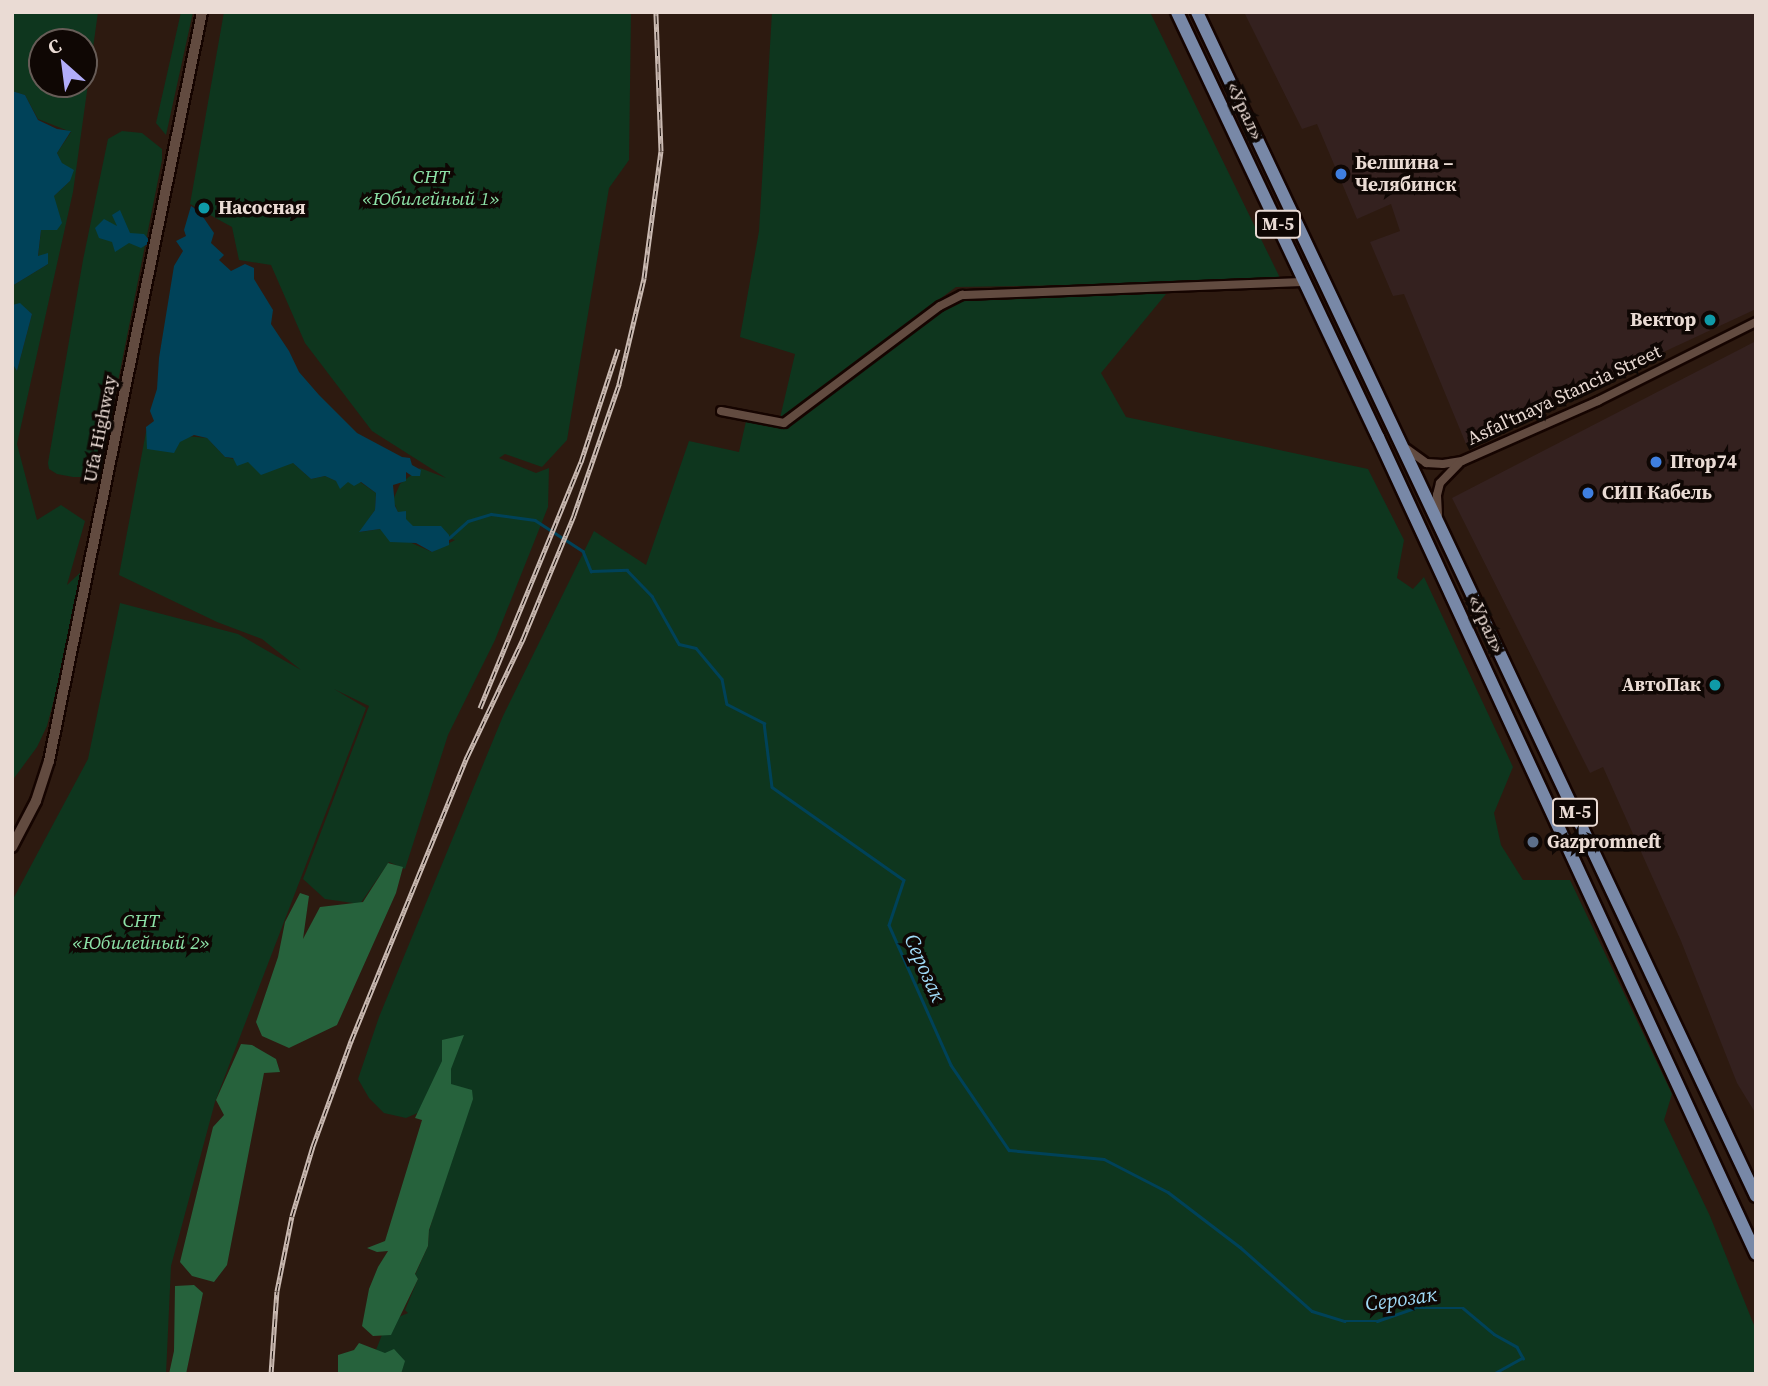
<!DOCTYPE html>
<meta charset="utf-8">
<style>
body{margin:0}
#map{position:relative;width:1768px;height:1386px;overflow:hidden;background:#2d1a10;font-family:"Source Serif 4",serif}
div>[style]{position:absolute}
.industrial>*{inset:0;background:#34211f}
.green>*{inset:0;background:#0e361e}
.forest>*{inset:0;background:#26623c}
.water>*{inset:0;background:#004259}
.stream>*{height:2.5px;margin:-1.25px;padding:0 1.25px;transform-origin:1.25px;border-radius:1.25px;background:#004259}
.roads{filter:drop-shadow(2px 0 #150400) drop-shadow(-2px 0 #150400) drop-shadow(0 2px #150400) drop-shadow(0 -2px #150400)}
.street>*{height:8px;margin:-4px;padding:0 4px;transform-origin:4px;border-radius:4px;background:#624b40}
.secondary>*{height:10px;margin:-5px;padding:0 5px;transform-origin:5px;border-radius:5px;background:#624b40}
.primary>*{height:12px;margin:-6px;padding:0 6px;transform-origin:6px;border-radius:6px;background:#7888a7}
.rail>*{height:5px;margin-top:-2.5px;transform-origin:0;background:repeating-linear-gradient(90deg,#0f0704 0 8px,#cabab2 0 16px);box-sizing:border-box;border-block:2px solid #cabab2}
.dots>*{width:19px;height:19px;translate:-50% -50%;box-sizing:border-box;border:4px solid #0f0704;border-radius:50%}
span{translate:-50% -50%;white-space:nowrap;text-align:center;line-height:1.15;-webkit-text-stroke:7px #0f0704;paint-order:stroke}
.shield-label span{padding:2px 5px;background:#0f0704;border:2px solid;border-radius:5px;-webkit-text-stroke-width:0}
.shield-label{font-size:18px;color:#eadbd4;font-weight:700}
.street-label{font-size:19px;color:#eadbd4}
.poi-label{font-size:19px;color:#eadbd4;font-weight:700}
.left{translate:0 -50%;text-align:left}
.right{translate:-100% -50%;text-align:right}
.park-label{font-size:19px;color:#8de3a8;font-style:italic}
.water-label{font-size:21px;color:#9fd9f5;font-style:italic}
.frame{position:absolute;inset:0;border:14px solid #eadbd4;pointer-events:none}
.north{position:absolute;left:28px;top:28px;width:70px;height:70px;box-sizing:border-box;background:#0f0704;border:2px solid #675c57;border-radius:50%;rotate:332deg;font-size:19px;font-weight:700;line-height:28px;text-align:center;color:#eadbd4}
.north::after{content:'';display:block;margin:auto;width:24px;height:32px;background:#b1adfa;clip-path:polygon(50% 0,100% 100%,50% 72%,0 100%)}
</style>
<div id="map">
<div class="industrial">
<div style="clip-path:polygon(1244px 12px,1756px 12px,1756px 309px,1466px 444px,1404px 294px,1393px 296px,1370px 242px,1400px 231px,1391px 204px,1357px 219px,1317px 124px,1302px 129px)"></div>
<div style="clip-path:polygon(1756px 341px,1756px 1114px,1737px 1083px,1681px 941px,1603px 767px,1590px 773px,1452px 498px)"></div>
</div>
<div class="green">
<div style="clip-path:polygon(evenodd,14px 12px,98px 12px,73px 192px,17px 444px,37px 520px,61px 505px,85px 521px,67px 585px,84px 569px,72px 631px,47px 726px,37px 747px,12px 781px,12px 363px,17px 371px,32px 314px,20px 304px,12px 305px,12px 286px,48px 264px,38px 257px,41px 230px,54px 196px,70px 181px,57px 153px,71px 132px,38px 119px,25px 95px,12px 91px,14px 12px,42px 42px,84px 42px,84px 84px,42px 84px,42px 42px)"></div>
<div style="clip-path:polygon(181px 12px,193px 12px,166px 135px,156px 123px)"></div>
<div style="clip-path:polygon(224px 12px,631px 12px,629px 160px,609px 188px,567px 440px,542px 467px,505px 454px,499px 458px,536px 473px,549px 468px,548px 507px,495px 640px,448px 735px,405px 869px,389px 862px,360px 904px,325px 899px,303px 879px,369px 706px,334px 689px,366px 708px,215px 1102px,171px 1266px,166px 1374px,12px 1374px,12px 901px,88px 759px,120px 603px,238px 634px,301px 670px,262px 639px,217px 622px,119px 575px,146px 432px,207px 438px,225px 457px,247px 462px,293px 463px,311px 479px,325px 476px,336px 481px,360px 482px,376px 493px,375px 510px,360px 532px,380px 529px,432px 552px,455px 540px,413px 530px,400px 517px,393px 500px,400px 484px,420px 468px,446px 478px,372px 431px,305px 343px,271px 265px,239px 260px,232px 227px,190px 204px)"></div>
<div style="clip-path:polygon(772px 12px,1150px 12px,1282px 282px,956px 287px,780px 418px,795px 354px,740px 337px,759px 231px)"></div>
<div style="clip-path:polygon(122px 131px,142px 133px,162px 149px,162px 160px,99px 477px,73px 477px,57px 474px,49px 469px,48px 463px,83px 260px,108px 139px)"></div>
<div style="clip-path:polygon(1166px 294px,1101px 373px,1126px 417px,1368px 469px,1404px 540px,1397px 578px,1413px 589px,1424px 577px,1513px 767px,1494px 813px,1501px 845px,1523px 880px,1570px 880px,1672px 1094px,1664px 1120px,1710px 1216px,1756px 1330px,1756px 1374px,376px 1374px,374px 1355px,387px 1322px,408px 1313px,405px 1310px,418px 1279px,415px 1275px,428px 1246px,429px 1231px,471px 1090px,406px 1118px,384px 1113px,369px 1098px,358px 1079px,379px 1017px,503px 716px,594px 531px,646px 565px,689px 441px,739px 452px,747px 417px,777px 423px,959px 300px,973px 295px)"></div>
</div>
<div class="forest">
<div style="clip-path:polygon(388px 863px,403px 867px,396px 893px,337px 1025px,289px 1048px,262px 1036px,256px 1022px,278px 957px,285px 922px,300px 893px,309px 896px,303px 939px,320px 907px,363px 902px)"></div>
<div style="clip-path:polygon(464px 1035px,451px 1069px,451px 1084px,472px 1090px,473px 1099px,429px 1230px,428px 1246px,415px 1274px,418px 1279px,391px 1335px,373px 1336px,362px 1326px,369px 1289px,378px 1267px,388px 1251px,377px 1252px,367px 1248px,385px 1241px,422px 1120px,415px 1118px,442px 1061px,442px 1040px)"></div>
<div style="clip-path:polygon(241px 1044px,252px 1045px,276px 1059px,280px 1072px,264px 1073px,227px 1265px,214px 1282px,192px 1276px,180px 1262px,213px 1127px,224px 1115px,216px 1100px)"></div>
<div style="clip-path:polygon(194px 1285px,203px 1293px,186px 1374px,169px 1374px,174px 1351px,175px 1286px)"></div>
<div style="clip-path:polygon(359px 1343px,385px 1353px,394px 1349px,405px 1361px,401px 1374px,338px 1374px,338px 1355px,354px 1350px)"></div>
</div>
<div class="water">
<div style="clip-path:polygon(12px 91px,25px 95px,38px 120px,57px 129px,71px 131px,57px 153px,62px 163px,74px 170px,70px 181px,54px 196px,62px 223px,57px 230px,41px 230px,38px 256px,48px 253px,48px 264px,12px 286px)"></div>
<div style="clip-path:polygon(191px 206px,199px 211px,214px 233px,211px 243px,224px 255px,219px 260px,231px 271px,245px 264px,254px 268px,254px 279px,273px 310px,271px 324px,289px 351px,299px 372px,319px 395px,357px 433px,402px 457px,410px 458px,412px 465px,421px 470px,420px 476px,412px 476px,406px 472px,406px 481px,393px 485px,395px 506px,398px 512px,406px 511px,406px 519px,413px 526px,441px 526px,449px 535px,449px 545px,432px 552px,416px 543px,390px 542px,380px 529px,359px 532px,375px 510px,376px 493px,361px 482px,354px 486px,348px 482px,340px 489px,336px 481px,325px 476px,311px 479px,293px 463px,261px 475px,248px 462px,237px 466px,233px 458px,225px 457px,207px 438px,194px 435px,180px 442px,174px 453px,147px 449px,146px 427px,154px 421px,150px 411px,157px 389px,159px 358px,174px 266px,183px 251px,176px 241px,186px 236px,184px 230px)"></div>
<div style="clip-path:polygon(120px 210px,130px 233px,144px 234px,151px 242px,141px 248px,129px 243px,115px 252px,112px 242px,99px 238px,95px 228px,104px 219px,117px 226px,112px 215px)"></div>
<div style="clip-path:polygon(20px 303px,32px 314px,17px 371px,12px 363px,12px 305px)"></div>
</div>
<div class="stream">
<div style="left:449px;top:538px;width:25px;rotate:-42deg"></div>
<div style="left:468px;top:521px;width:24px;rotate:-17deg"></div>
<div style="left:491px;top:514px;width:44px;rotate:7.8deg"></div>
<div style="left:535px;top:520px;width:57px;rotate:32.9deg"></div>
<div style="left:583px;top:551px;width:22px;rotate:68deg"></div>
<div style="left:591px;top:571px;width:36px;rotate:-2deg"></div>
<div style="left:627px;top:570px;width:36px;rotate:46deg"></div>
<div style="left:652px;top:596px;width:55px;rotate:60.6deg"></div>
<div style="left:679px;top:644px;width:17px;rotate:13deg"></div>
<div style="left:696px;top:648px;width:40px;rotate:50deg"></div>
<div style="left:722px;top:679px;width:25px;rotate:79deg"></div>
<div style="left:727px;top:704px;width:42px;rotate:27.2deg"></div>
<div style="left:764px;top:723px;width:64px;rotate:82.9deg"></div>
<div style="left:772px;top:787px;width:161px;rotate:35.2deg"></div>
<div style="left:904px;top:880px;width:47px;rotate:108.4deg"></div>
<div style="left:889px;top:925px;width:153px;rotate:66.1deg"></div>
<div style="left:951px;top:1065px;width:103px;rotate:55.7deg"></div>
<div style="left:1009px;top:1150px;width:95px;rotate:5.4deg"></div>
<div style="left:1104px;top:1159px;width:72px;rotate:27.3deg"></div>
<div style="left:1168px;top:1192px;width:91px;rotate:37.4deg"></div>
<div style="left:1240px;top:1247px;width:96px;rotate:41.6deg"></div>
<div style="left:1312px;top:1311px;width:34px;rotate:17deg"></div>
<div style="left:1344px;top:1321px;width:33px"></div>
<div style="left:1377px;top:1321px;width:39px;rotate:-19deg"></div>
<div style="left:1414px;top:1308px;width:49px"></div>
<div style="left:1463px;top:1308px;width:40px;rotate:40deg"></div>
<div style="left:1494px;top:1334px;width:26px;rotate:29deg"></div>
<div style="left:1517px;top:1347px;width:13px;rotate:61deg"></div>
<div style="left:1523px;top:1358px;width:33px;rotate:151deg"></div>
</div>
<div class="roads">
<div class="street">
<div style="left:721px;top:411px;width:64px;rotate:10.8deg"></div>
<div style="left:784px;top:423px;width:195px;rotate:-36.9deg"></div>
<div style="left:940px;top:306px;width:25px;rotate:-27deg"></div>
<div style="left:962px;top:295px;width:343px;rotate:-2.2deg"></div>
<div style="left:1407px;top:449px;width:24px;rotate:36deg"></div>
<div style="left:1426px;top:463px;width:17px;rotate:3deg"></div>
<div style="left:1443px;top:464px;width:19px;rotate:-9deg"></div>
<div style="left:1462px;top:461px;width:149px;rotate:-23.8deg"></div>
<div style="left:1598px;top:401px;width:177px;rotate:-26.6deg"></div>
<div style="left:1438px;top:515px;width:20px;rotate:-93deg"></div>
<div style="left:1437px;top:495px;width:12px;rotate:-76deg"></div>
<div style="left:1440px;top:483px;width:28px;rotate:-46deg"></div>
</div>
<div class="secondary">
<div style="left:12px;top:847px;width:52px;rotate:-62.4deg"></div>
<div style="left:36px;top:801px;width:42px;rotate:-72deg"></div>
<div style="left:49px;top:761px;width:764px;rotate:-78.45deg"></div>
</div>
<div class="primary">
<div style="left:1177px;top:12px;width:470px;rotate:64.7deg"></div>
<div style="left:1378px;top:437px;width:900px;rotate:65.17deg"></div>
<div style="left:1197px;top:12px;width:1309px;rotate:64.73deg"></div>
</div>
</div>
<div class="rail">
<div style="left:480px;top:708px;width:266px;rotate:-67.7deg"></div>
<div style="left:581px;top:462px;width:119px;rotate:-71.9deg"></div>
<div style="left:271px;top:1374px;width:83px;rotate:-85.9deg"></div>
<div style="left:277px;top:1291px;width:76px;rotate:-78.7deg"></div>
<div style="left:292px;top:1216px;width:73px;rotate:-73.3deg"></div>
<div style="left:313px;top:1146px;width:112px;rotate:-70.1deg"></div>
<div style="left:351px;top:1041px;width:307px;rotate:-67.8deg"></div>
<div style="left:467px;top:757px;width:131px;rotate:-64.6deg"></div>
<div style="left:523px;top:639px;width:134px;rotate:-67.6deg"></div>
<div style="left:574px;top:515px;width:139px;rotate:-71deg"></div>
<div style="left:619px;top:384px;width:109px;rotate:-76.7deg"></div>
<div style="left:644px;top:278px;width:128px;rotate:-82.4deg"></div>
<div style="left:661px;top:151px;width:139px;rotate:-92.1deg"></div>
</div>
<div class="dots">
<div style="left:1341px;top:174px;background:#3f7fe0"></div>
<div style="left:204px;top:208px;background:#0f9aa8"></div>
<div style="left:1710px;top:320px;background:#0f9aa8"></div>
<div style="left:1656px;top:462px;background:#3f7fe0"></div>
<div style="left:1588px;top:493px;background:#3f7fe0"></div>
<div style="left:1715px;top:685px;background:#0f9aa8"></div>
<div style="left:1533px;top:842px;background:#5c6f8a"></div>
</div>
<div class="shield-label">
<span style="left:1278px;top:224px">М-5</span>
<span style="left:1575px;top:812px">М-5</span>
</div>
<div class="street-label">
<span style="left:1245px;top:111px;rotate:65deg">«Урал»</span>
<span style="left:1564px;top:395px;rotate:-25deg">Asfal'tnaya Stancia Street</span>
<span style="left:100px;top:429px;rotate:-79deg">Ufa Highway</span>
<span style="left:1486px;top:624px;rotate:65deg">«Урал»</span>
</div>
<div class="poi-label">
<span class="left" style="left:1355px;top:174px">Белшина –<br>Челябинск</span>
<span class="left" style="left:218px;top:208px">Насосная</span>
<span class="right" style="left:1696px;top:320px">Вектор</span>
<span class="left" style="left:1670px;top:462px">Птор74</span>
<span class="left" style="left:1602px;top:493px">СИП Кабель</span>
<span class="right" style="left:1701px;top:685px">АвтоПак</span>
<span class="left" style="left:1547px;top:842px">Gazpromneft</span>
</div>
<div class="park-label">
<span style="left:431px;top:188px">СНТ<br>«Юбилейный 1»</span>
<span style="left:141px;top:932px">СНТ<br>«Юбилейный 2»</span>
</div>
<div class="water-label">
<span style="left:925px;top:968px;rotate:66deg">Серозак</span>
<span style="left:1401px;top:1299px;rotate:-8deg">Серозак</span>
</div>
<div class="frame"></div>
<div class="north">С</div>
</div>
